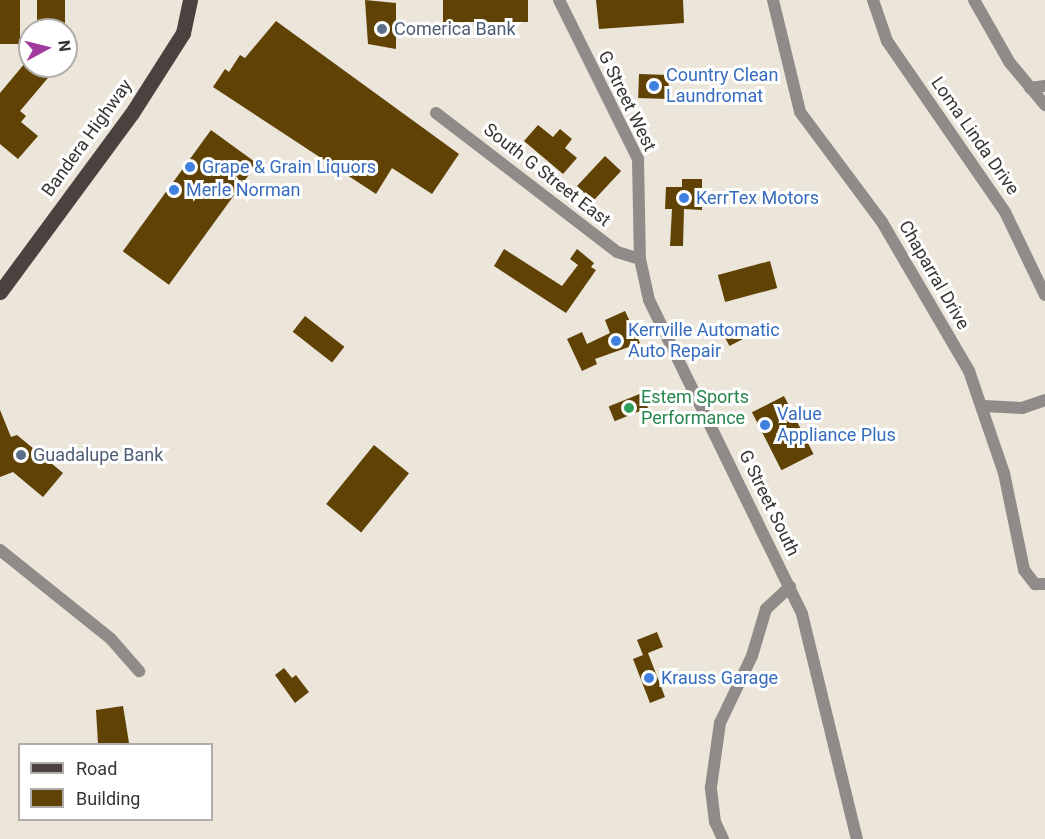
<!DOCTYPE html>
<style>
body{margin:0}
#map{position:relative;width:1045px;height:839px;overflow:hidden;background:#ece5da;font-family:Roboto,sans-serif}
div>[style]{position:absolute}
.building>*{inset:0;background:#5f4204;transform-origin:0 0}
.minor>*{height:12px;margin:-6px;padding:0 6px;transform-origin:6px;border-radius:6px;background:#908b88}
.primary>*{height:15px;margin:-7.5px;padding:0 7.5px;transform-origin:7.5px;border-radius:7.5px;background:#4a423e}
.dots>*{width:16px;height:16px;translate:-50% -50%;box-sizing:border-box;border:3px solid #fff;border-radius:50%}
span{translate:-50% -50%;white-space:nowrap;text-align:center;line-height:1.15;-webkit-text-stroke:6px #fff;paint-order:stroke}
.service-label{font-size:18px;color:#4e5e75}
.left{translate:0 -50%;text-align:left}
.shop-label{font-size:18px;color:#366cbe}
.street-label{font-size:18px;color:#383531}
.leisure-label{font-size:18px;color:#27864d}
.legend{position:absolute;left:18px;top:743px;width:195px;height:78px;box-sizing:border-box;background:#fff;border:2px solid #afaead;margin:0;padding:8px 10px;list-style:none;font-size:18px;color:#383531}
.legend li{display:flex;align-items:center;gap:12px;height:30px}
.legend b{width:30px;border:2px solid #afaead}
.north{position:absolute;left:18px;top:18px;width:60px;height:60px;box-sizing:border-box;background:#fff;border:2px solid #afaead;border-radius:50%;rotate:83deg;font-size:16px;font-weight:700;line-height:24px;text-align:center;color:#383531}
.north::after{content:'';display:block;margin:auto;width:21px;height:27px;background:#a03a9f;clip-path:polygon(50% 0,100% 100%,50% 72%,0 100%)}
</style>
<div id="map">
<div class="building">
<div style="left:0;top:0;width:20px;height:44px"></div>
<div style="left:37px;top:0;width:28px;height:30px"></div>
<div style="clip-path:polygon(365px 0,396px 3px,396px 49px,368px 44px)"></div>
<div style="left:443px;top:0;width:85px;height:22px"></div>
<div style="clip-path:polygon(596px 0,683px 0,684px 23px,599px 29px)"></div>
<div style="clip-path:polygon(276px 21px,459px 154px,432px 194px,392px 168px,376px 194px,213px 87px,225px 69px,229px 72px,240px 55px,245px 58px)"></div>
<div style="clip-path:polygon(30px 57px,30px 66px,58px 66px,20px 111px,26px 116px,21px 122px,38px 136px,18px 159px,0 144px,0 93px)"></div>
<div style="left:639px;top:74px;width:30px;height:24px;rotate:2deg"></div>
<div style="clip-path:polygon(538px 125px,553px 137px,560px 129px,572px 139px,565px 148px,577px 158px,563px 174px,524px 141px)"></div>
<div style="left:211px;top:130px;width:57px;height:150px;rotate:36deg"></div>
<div style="left:605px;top:156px;width:22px;height:41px;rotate:43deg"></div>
<div style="clip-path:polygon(682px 179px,702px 179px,702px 210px,684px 209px,683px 246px,670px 246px,672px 209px,665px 209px,666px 187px,682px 187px)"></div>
<div style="clip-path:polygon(504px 249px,562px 286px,578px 265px,570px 259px,577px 249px,594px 263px,591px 267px,596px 270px,566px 313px,494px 266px)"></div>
<div style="left:770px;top:261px;width:28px;height:54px;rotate:75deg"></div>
<div style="clip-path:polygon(625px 311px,640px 343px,595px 359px,597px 364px,582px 371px,567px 339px,582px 332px,587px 344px,610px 333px,605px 320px)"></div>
<div style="left:305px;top:316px;width:50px;height:20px;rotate:38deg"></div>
<div style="left:741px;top:323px;width:15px;height:21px;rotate:62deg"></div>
<div style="left:642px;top:393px;width:16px;height:36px;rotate:68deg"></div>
<div style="left:784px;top:396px;width:65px;height:36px;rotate:63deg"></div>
<div style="clip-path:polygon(0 410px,11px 437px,17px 435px,63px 473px,43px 497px,13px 472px,0 477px)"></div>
<div style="left:374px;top:445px;width:45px;height:76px;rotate:39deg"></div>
<div style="clip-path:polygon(657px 632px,663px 647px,648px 653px,665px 697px,650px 703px,633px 659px,643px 655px,637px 640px)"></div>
<div style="clip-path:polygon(284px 668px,292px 678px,296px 675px,309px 692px,295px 703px,275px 675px)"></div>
<div style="clip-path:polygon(123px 706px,129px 743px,98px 744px,96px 710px)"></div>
</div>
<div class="minor">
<div style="left:559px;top:0;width:178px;rotate:63.6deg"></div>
<div style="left:638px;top:159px;width:100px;rotate:88.9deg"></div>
<div style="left:640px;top:259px;width:42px;rotate:77.6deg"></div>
<div style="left:649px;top:300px;width:349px;rotate:64deg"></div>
<div style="left:802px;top:614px;width:232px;rotate:76.3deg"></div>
<div style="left:773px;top:0;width:115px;rotate:76.4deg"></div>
<div style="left:800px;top:112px;width:137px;rotate:53.3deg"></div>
<div style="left:882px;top:222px;width:173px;rotate:59.7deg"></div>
<div style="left:969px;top:371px;width:108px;rotate:71.1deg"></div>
<div style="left:1004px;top:473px;width:99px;rotate:78.3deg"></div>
<div style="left:1024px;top:570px;width:18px;rotate:52deg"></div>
<div style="left:1035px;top:584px;width:10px"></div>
<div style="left:873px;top:0;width:43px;rotate:71.1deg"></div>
<div style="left:887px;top:41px;width:208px;rotate:55.4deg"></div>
<div style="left:1005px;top:212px;width:92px;rotate:64.3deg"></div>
<div style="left:974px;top:0;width:73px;rotate:60.3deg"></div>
<div style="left:1010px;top:63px;width:55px;rotate:50.2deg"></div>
<div style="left:1030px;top:88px;width:15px;rotate:-8deg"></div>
<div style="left:436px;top:113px;width:228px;rotate:37.5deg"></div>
<div style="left:617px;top:252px;width:24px;rotate:17deg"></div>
<div style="left:984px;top:406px;width:38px;rotate:3deg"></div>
<div style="left:1022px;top:408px;width:24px;rotate:-19deg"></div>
<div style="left:0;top:550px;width:142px;rotate:38.7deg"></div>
<div style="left:111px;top:639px;width:43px;rotate:48.8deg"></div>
<div style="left:723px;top:839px;width:19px;rotate:-115deg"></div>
<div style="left:715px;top:822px;width:35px;rotate:-97deg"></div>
<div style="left:711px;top:787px;width:65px;rotate:-82deg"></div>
<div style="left:720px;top:723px;width:74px;rotate:-64.5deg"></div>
<div style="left:752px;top:656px;width:49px;rotate:-73.4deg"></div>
<div style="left:766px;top:609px;width:33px;rotate:-43deg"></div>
</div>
<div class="primary">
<div style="left:0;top:292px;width:222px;rotate:-53.6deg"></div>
<div style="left:132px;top:113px;width:95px;rotate:-57.5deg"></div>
<div style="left:183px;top:33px;width:34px;rotate:-78deg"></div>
</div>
<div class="dots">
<div style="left:382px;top:29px;background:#5c6f8a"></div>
<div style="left:654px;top:86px;background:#3f7fe0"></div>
<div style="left:190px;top:167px;background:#3f7fe0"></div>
<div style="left:174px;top:190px;background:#3f7fe0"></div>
<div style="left:684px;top:198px;background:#3f7fe0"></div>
<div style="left:616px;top:341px;background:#3f7fe0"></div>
<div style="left:629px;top:408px;background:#2e9e5b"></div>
<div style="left:765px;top:425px;background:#3f7fe0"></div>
<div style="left:21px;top:455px;background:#5c6f8a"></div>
<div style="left:649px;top:678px;background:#3f7fe0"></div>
</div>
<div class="service-label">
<span class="left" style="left:394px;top:29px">Comerica Bank</span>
<span class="left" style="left:33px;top:455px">Guadalupe Bank</span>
</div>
<div class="shop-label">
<span class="left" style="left:666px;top:86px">Country Clean<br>Laundromat</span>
<span class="left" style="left:202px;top:167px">Grape &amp; Grain Liquors</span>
<span class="left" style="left:186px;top:190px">Merle Norman</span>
<span class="left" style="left:696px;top:198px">KerrTex Motors</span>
<span class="left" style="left:628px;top:341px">Kerrville Automatic<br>Auto Repair</span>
<span class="left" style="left:777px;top:425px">Value<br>Appliance Plus</span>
<span class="left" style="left:661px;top:678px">Krauss Garage</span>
</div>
<div class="street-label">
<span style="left:627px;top:101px;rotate:64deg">G Street West</span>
<span style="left:975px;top:136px;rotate:55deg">Loma Linda Drive</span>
<span style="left:87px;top:138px;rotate:-54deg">Bandera Highway</span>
<span style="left:547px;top:175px;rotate:38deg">South G Street East</span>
<span style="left:934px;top:275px;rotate:60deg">Chaparral Drive</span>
<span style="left:769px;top:503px;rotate:64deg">G Street South</span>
</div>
<div class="leisure-label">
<span class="left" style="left:641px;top:408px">Estem Sports<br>Performance</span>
</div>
<ul class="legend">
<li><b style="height:8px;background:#4a423e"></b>Road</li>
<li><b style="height:16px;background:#5f4204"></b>Building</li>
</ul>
<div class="north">N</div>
</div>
